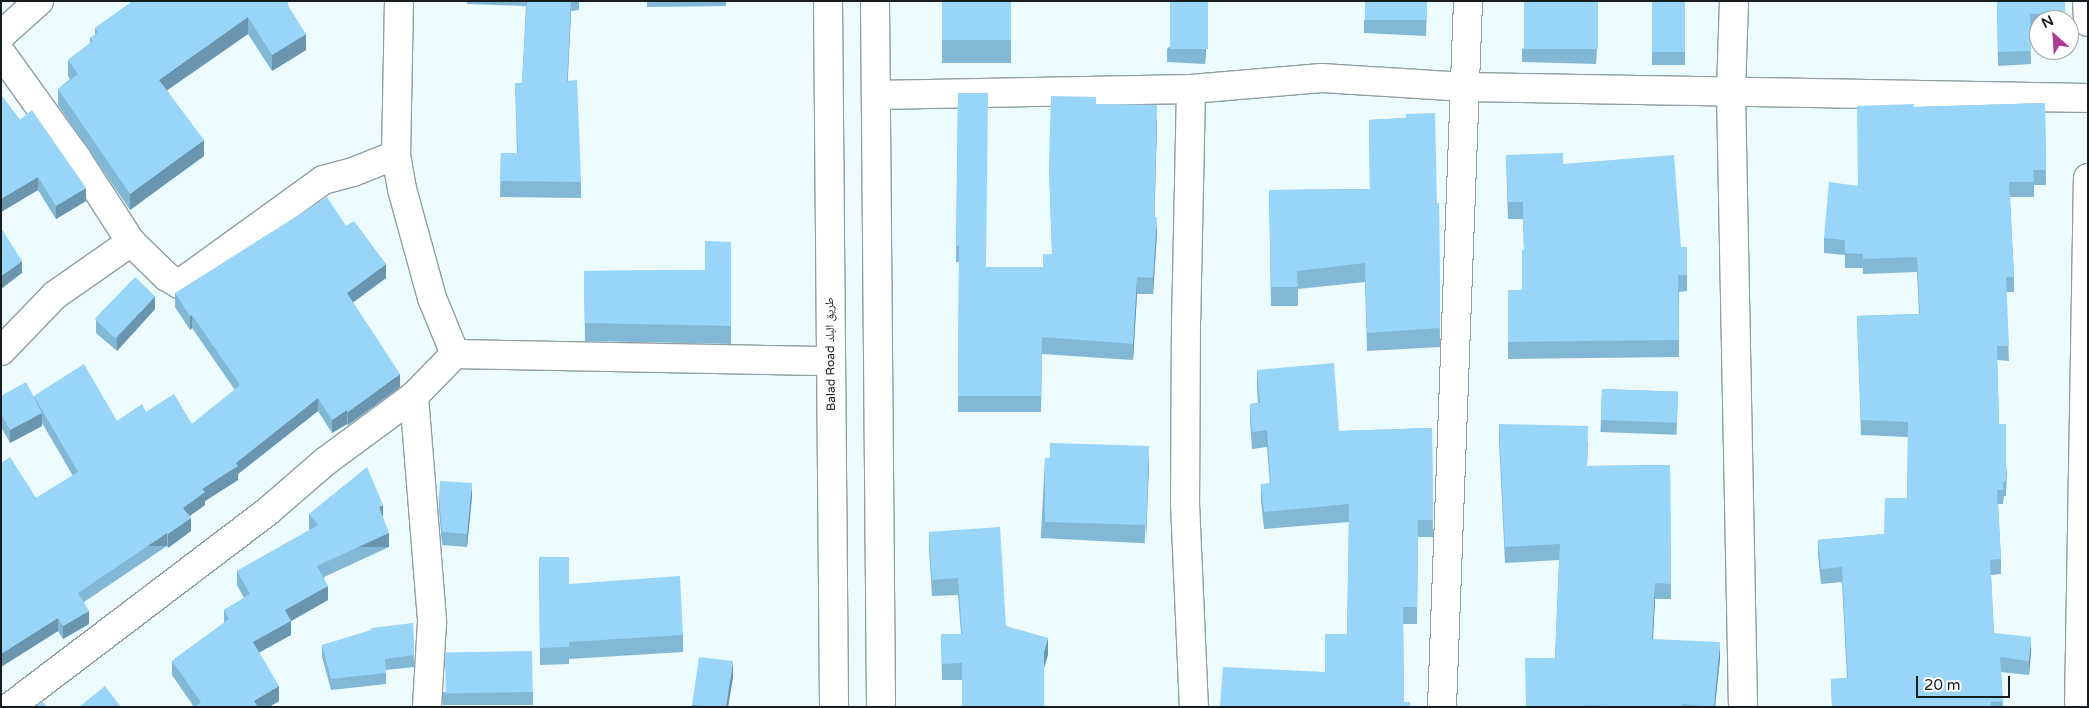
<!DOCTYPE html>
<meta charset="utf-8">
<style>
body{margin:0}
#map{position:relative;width:2089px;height:708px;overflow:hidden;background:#ebfbfe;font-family:"Varela Round","Noto Naskh Arabic",sans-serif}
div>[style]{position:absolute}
.roads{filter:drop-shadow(1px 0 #919fa2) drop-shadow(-1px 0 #919fa2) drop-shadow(0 1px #919fa2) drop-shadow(0 -1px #919fa2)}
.minor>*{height:28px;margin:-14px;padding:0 14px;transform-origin:14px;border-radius:14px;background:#fff}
.highway>*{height:28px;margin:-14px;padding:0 14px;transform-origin:14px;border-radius:14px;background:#fff}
.wall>*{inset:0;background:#83b7d6;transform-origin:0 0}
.shaded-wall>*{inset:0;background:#6a95ae;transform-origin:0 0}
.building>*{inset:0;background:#98d5f9;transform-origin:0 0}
span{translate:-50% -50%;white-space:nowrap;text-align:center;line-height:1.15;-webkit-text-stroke:5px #fff;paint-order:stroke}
.street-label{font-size:12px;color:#171d1e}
.frame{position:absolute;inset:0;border:2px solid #171d1e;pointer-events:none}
.north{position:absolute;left:2029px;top:10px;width:50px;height:50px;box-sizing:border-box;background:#fff;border:1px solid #a2a5a5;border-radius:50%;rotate:334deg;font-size:14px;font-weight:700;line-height:20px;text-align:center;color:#171d1e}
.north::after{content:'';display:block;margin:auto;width:18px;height:22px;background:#ac3b97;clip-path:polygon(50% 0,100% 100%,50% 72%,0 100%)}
.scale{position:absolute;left:1916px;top:676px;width:94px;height:22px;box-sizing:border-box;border:2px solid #171d1e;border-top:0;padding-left:6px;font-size:15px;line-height:18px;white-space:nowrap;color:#171d1e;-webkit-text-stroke:4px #fff;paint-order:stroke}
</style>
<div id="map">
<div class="roads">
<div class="minor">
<div style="left:399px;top:1px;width:154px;rotate:91.1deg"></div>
<div style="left:396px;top:155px;width:35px;rotate:80deg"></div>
<div style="left:402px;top:189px;width:113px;rotate:74.6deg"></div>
<div style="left:432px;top:298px;width:61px;rotate:67.7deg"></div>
<div style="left:455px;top:354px;width:376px;rotate:1.1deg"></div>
<div style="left:1734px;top:1px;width:91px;rotate:91.9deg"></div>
<div style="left:1731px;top:92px;width:615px;rotate:88.88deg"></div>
<div style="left:2087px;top:1px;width:21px;rotate:87deg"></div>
<div style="left:1px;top:35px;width:51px;rotate:-41.8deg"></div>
<div style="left:1px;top:53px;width:128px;rotate:54.2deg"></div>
<div style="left:76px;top:157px;width:101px;rotate:57.1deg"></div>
<div style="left:1191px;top:89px;width:231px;rotate:91.2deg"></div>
<div style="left:1186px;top:320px;width:183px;rotate:90.3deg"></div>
<div style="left:1185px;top:503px;width:204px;rotate:87.5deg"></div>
<div style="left:876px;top:95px;width:315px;rotate:-1.1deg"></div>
<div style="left:1191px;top:89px;width:131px;rotate:-4.8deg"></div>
<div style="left:1322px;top:78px;width:143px;rotate:3.6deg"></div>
<div style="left:1465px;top:87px;width:623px;rotate:1.01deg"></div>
<div style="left:1px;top:351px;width:78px;rotate:-46deg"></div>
<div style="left:55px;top:295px;width:93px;rotate:-34.9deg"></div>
<div style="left:131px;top:242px;width:50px;rotate:44.2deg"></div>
<div style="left:167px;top:277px;width:14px;rotate:30deg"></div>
<div style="left:179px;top:284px;width:178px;rotate:-35.8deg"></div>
<div style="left:323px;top:180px;width:31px;rotate:-15deg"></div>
<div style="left:353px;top:172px;width:46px;rotate:-21.6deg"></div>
<div style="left:414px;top:396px;width:227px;rotate:85.4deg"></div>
<div style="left:432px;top:622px;width:85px;rotate:93.4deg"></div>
<div style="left:10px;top:707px;width:324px;rotate:-37.2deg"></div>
<div style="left:268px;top:511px;width:77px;rotate:-40.8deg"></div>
<div style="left:326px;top:461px;width:109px;rotate:-36.5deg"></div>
<div style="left:414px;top:396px;width:59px;rotate:-45.7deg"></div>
<div style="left:1442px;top:707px;width:706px;rotate:-87.89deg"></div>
<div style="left:2079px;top:707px;width:529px;rotate:-89.03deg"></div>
</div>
<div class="highway">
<div style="left:828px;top:1px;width:706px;rotate:89.51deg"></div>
<div style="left:875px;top:1px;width:706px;rotate:89.51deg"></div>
</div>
</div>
<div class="wall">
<div style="clip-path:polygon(133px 1px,289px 1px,287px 3px,306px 50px,272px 71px,248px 34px,167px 90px,204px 156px,130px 210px,58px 105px,58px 89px,70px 79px,68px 76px,68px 60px,90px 43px,90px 38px,95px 35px,95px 28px)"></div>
<div style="clip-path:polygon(467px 1px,579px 1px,579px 10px,571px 11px,567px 81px,581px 182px,581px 198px,500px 197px,501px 153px,517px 153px,515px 83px,522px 83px,526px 6px,467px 4px)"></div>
<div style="clip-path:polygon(647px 1px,726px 1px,726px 6px,647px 7px)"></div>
<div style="left:942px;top:1px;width:69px;height:62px"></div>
<div style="clip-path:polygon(1427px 1px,1426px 36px,1364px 33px,1364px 20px)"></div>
<div style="left:1652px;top:1px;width:33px;height:64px"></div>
<div style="clip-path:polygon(1997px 1px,2065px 1px,2065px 20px,2039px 20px,2039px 27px,2030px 27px,2031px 64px,1998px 66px)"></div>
<div style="clip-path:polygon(1598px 10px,1596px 64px,1522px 62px,1522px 49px)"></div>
<div style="clip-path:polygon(1208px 13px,1205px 64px,1167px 62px,1167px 49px)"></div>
<div style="clip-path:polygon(958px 93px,986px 267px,1043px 267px,1052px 254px,1049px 165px,1096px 104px,1157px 121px,1154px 217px,1157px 233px,1153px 294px,1137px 294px,1133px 360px,1042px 354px,1041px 412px,958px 412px,959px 262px,956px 262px)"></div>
<div style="clip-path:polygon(1px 95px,20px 120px,86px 201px,56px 219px,38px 190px,1px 212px)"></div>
<div style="clip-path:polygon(2045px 103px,2046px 185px,2034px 185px,2034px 197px,2010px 197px,2014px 277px,2014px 292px,2006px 292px,2009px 361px,1997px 360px,1999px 424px,2007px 472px,2006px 496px,2004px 496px,2003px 504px,1998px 504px,2001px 559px,2001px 574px,1991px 575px,1994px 633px,2031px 652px,2029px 675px,2001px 672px,2003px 707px,1832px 707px,1831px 679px,1847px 678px,1842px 582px,1821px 584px,1818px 555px,1818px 540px,1884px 534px,1907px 498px,1908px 437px,1861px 435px,1857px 316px,1919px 314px,1917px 272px,1863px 274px,1863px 268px,1845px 268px,1845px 255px,1824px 253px,1824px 238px,1858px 186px,1914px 107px)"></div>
<div style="clip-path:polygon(1406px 114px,1437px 204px,1439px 203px,1440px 347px,1367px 351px,1365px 282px,1298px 289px,1298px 306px,1271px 306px,1269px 190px,1370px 189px,1369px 120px,1406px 118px)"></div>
<div style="clip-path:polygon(1506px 155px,1563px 164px,1681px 247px,1687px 247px,1687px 291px,1679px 292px,1679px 357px,1508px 359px,1508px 290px,1522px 290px,1524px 250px,1523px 219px,1508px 219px)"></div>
<div style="clip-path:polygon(346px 226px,386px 278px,352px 302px,400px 387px,348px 425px,347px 424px,332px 433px,318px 411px,238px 474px,238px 480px,205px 501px,205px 505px,189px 516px,191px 531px,168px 548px,167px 546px,84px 602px,89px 624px,63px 639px,58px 631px,1px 667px,1px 463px,36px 498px,73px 476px,42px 423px,42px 426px,10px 443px,1px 427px,1px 396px,34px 397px,34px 396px,117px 421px,146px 412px,192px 424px,235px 390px,192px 328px,190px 330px,175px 307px,175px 293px)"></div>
<div style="clip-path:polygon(731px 242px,731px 344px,585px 341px,584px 271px,705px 270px)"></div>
<div style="clip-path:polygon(155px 309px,117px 351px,96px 333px,96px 320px)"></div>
<div style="clip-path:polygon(1257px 370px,1339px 431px,1432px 428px,1433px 537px,1418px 537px,1417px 624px,1403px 624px,1404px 702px,1410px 707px,1325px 672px,1347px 634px,1349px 522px,1264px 529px,1261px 501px,1261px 484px,1270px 484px,1267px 447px,1252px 449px,1250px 421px,1250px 404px,1258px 403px,1257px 387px)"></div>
<div style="left:1602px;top:389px;width:76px;height:43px;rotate:2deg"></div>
<div style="clip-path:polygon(1499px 424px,1588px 442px,1587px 466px,1670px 465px,1671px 599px,1655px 599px,1653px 639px,1720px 658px,1715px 707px,1526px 707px,1555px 658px,1559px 560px,1505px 563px,1499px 440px)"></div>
<div style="left:1045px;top:458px;width:104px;height:80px;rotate:3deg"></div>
<div style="clip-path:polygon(439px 495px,472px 496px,467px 547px,442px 545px,439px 509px)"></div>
<div style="clip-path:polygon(309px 514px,383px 518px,389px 547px,324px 577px,328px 600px,291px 621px,291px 635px,259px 652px,279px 701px,269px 707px,194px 707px,172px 675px,172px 661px,224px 623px,224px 610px,244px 598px,237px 585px,237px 571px,310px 530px,309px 529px)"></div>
<div style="clip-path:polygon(929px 532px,1006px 626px,1048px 655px,962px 680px,942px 680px,941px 634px,961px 634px,958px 595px,932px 596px,929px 548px)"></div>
<div style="clip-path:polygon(539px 557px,569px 584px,683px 635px,683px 652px,569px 659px,569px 664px,540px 665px)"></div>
<div style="clip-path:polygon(413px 623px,414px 667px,386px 670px,386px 684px,331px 690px,322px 657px,322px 645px)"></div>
<div style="clip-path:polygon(733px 677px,728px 707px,692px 707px,692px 705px)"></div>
<div style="left:533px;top:692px;width:13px;height:90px;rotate:90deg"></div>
</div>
<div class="shaded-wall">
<div style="clip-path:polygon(571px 1px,571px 11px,567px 97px,567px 81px)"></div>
<div style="clip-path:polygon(1208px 1px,1208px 13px,1205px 64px,1205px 51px)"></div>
<div style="clip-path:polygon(1598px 1px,1598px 10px,1596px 64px,1596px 51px)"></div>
<div style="clip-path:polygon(248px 17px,248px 34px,159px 96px,159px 80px)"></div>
<div style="clip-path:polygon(306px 34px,306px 50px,272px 71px,272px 55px)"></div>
<div style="clip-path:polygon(1157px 105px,1157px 121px,1154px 233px,1154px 217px)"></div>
<div style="clip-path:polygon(204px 140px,204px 156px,130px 210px,130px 194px)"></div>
<div style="clip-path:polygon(38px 177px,38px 190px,1px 212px,1px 199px)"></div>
<div style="clip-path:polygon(86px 188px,86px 201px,56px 219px,56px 206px)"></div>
<div style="clip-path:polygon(1157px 217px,1157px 233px,1153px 294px,1153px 278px)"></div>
<div style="clip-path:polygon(22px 261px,22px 273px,1px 289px,1px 276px)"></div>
<div style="clip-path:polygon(386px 264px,386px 278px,347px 307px,347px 293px)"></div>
<div style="clip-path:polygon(1137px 277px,1137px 294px,1133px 360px,1133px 344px)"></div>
<div style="clip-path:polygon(155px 296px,155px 309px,117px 351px,117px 338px)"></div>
<div style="clip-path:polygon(192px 315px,192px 328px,190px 330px,190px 316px)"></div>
<div style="clip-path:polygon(400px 374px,400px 387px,348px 425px,348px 412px)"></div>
<div style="clip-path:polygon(318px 398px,318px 411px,238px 474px,238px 480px,205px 501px,205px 505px,183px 521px,183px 508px,202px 489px)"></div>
<div style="clip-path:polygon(347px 410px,347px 424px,332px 433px,332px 420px)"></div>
<div style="clip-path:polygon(42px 413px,42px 426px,10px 443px,10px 430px)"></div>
<div style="clip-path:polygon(1149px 446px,1149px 463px,1146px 541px,1146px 525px)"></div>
<div style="clip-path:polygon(472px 483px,472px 496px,467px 547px,467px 534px)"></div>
<div style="clip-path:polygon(383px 505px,383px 519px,379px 507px)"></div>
<div style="clip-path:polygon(191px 518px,191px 531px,168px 548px,168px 534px)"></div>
<div style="left:167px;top:533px;width:13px;height:107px;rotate:90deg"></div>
<div style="left:389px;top:533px;width:14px;height:79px;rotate:90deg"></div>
<div style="clip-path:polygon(1655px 583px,1655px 599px,1652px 655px,1652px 639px)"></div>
<div style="clip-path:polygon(328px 586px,328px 600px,291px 621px,291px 635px,253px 656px,253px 642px,285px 610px)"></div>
<div style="clip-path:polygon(89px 611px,89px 624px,63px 639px,63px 626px)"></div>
<div style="clip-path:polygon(58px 618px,58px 631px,1px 667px,1px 654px)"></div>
<div style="clip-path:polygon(2031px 637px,2031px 652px,2029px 675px,2029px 661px)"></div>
<div style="clip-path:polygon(1048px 638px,1048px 655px,1044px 668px,1044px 651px)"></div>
<div style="clip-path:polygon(1720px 642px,1720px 658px,1715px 707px,1714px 707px)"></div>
<div style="clip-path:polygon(733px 661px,733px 677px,728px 707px,726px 707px)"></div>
<div style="clip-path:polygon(279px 686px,279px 701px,269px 707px,254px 707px,254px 701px)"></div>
</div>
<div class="building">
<div style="clip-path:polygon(133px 1px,285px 1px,306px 34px,272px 55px,248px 17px,159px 80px,204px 140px,130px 194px,58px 89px,78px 74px,68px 60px,93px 41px,90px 38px,98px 32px,95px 28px)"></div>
<div style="clip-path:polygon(527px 1px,571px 1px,567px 81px,577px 80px,581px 182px,500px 181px,501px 153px,518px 153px,515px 83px,522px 83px)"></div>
<div style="left:942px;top:1px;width:69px;height:39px"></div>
<div style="left:1170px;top:1px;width:38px;height:48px"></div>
<div style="left:1365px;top:1px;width:62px;height:19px"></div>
<div style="left:1524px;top:1px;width:74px;height:48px"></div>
<div style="left:1652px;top:1px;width:33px;height:51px"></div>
<div style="clip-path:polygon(1997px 1px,2065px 1px,2065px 13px,2030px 14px,2031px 51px,1998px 52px)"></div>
<div style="clip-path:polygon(958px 93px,988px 93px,986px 267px,1043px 267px,1043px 254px,1052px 254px,1049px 165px,1051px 96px,1096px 97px,1096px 104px,1157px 105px,1154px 217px,1157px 217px,1153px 278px,1137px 277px,1133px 344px,1042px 337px,1041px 396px,958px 396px,959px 246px,956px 246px)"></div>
<div style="clip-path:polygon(1px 95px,20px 120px,32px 110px,86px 188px,56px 206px,38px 177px,1px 199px)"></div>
<div style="clip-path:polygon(2045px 103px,2046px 170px,2033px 170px,2034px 182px,2009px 182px,2014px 277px,2006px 277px,2009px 346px,1997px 346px,1999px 424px,2006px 424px,2006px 481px,2004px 481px,2003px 490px,1997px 490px,2001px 559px,1990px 560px,1994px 633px,2031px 637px,2029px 661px,2000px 657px,2003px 701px,1991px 702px,1991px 707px,1832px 707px,1831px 679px,1848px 678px,1842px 567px,1821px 569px,1818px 540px,1884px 534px,1885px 498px,1907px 498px,1908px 422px,1861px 420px,1857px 316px,1920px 314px,1917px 257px,1863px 259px,1863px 254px,1845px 253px,1845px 240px,1824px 238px,1829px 182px,1858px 186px,1857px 106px,1914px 104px,1914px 107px)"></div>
<div style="clip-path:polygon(1435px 113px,1437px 204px,1439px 203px,1440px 328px,1367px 333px,1365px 263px,1297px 271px,1298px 287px,1271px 287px,1269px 190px,1370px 189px,1369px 120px,1406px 118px,1406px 114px)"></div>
<div style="clip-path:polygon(1563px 153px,1563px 164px,1674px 155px,1681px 247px,1687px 247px,1687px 275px,1678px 275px,1679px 340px,1508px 342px,1508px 290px,1522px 290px,1522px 250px,1524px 250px,1523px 202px,1508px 202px,1506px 155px)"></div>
<div style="clip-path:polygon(327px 197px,346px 226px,354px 221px,386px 264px,347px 293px,400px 374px,348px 412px,347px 410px,332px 420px,318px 398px,236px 463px,238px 466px,202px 489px,205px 492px,183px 508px,191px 518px,168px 534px,167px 533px,78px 593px,89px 611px,63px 626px,58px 618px,1px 654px,1px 463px,10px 457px,36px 498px,78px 472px,34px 396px,84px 364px,117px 421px,142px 404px,146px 412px,174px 394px,192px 424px,240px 385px,192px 315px,190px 316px,175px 293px)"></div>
<div style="clip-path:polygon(1px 228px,22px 261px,1px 276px)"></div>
<div style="clip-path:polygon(705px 241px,731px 242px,731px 326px,585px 323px,584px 271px,705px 270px)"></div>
<div style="left:135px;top:277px;width:28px;height:58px;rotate:44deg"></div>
<div style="clip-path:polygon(1334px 363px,1339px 431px,1432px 428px,1433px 520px,1418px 520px,1417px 607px,1403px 607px,1404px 702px,1410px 702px,1410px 707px,1220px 707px,1223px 667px,1325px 672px,1325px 634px,1347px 634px,1349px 504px,1264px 512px,1261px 484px,1271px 483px,1267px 430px,1252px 432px,1250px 404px,1260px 403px,1257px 370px)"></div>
<div style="clip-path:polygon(26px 382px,42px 413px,10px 430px,1px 414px,1px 396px)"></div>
<div style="left:1602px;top:389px;width:76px;height:31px;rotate:2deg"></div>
<div style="clip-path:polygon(1499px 424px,1588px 426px,1587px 466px,1670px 465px,1671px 584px,1655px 583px,1652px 639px,1720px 642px,1714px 707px,1682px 704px,1682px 707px,1637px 707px,1584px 705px,1584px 707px,1526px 707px,1525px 658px,1555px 658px,1560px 544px,1505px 547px)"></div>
<div style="clip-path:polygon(1050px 443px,1149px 446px,1146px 525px,1045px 522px,1045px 458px,1050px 458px)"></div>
<div style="clip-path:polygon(367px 467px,383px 505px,379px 507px,389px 533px,317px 566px,328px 586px,285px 610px,291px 621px,253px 642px,279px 686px,254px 701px,258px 707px,194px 707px,201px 702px,172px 661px,229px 619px,224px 610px,250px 594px,237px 571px,318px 525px,309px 514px)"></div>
<div style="clip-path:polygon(440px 481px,472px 483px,467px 534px,442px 532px,439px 495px)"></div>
<div style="clip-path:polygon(1000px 527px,1006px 626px,1048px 638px,1044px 651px,1044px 707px,962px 707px,962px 663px,942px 664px,941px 634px,962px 634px,958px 578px,932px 580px,929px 532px)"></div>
<div style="clip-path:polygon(539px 557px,569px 557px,569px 584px,680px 576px,683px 635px,569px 642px,569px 647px,540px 648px)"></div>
<div style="clip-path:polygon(413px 623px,414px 655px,385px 659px,386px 673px,331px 679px,322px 645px,371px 630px,371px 628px)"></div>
<div style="left:532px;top:651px;width:41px;height:87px;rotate:89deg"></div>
<div style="clip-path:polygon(699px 657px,733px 661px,726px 707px,699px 707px,699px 705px,692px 705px)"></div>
<div style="clip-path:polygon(105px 686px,121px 707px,79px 707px)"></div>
<div style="clip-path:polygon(42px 701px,47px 707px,35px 707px)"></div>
</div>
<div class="street-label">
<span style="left:831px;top:354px;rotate:-91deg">Balad Road طريق البلد</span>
</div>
<div class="frame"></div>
<div class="north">N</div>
<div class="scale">20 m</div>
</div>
